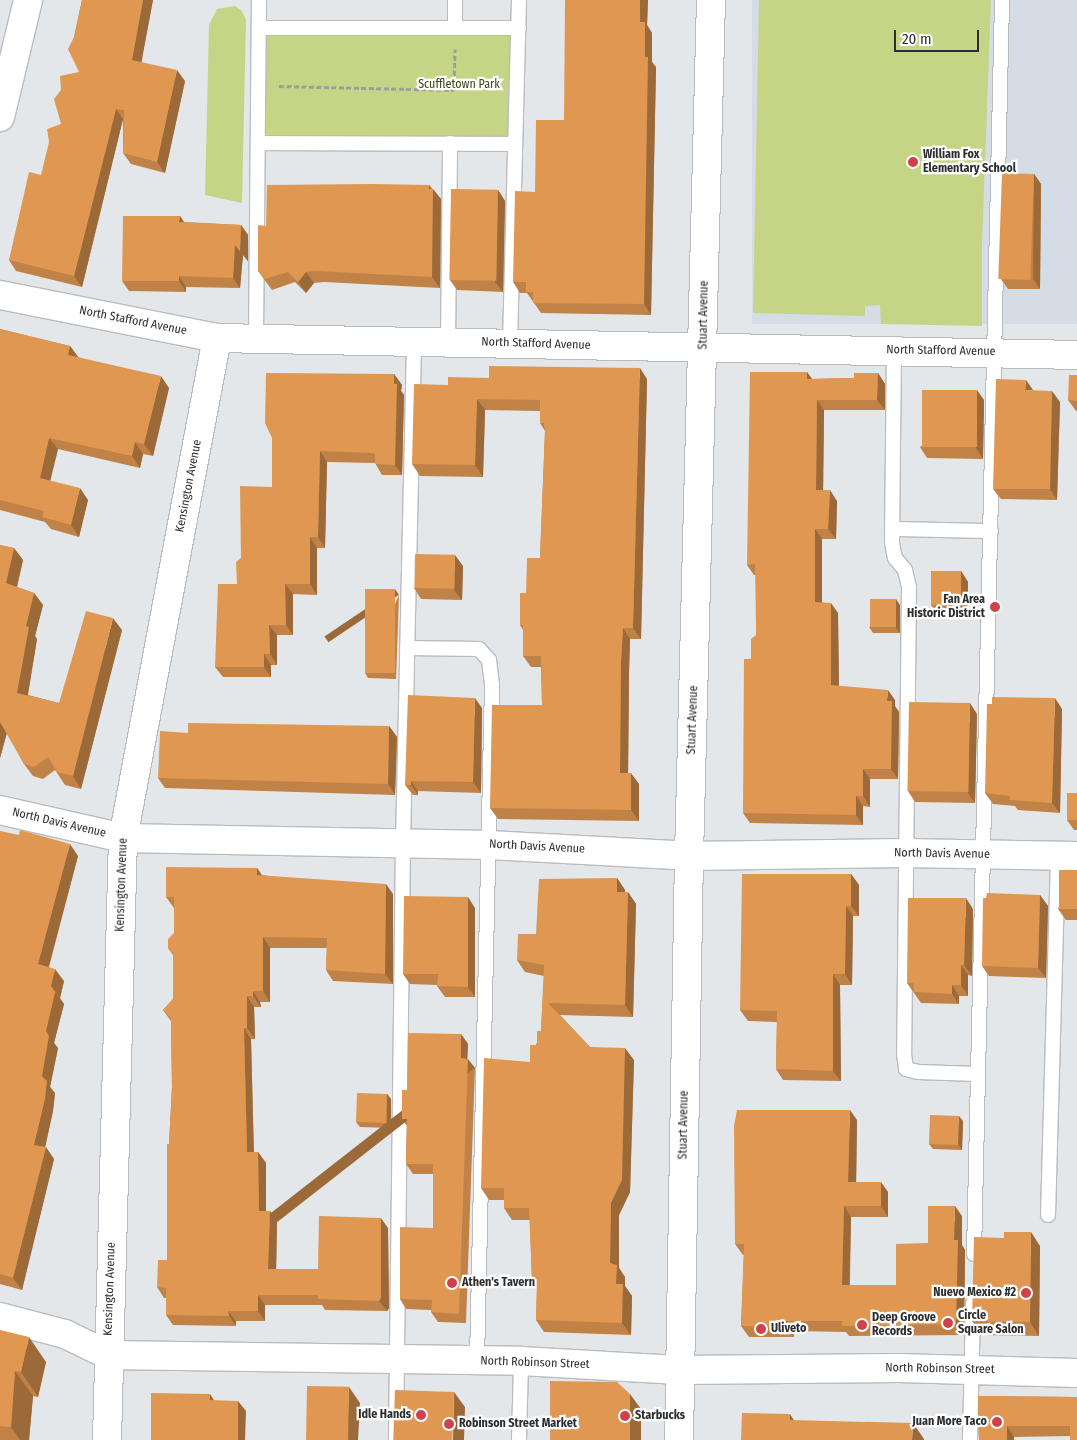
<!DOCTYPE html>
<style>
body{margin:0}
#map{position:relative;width:1077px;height:1440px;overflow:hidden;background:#e4e7ea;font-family:"Fira Sans Condensed",sans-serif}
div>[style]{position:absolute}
.built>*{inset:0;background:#d4dde5;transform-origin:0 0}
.green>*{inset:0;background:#c6d486;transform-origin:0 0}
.path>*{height:3px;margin-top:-1.5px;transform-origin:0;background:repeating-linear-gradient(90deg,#9c9ea0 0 5px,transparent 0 7.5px)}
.roads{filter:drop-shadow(1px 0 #b9bcbf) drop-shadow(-1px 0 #b9bcbf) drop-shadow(0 1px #b9bcbf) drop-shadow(0 -1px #b9bcbf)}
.lane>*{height:14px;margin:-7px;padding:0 7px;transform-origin:7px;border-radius:7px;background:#fff}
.street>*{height:28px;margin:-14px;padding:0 14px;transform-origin:14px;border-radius:14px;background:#fff}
.secondary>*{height:28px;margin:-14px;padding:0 14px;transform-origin:14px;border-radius:14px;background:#fff}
.wall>*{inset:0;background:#c08247}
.shaded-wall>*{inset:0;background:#9c6a39;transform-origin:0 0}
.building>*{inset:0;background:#df9752;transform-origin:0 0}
.dots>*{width:14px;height:14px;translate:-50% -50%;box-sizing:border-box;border:2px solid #fff;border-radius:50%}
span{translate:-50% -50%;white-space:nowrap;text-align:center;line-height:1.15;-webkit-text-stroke:4.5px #fff;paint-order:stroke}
.park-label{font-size:12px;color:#3d431b}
.poi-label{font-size:12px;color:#2c2d2e;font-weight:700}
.left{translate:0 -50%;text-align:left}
.right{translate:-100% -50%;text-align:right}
.street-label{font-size:12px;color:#2c2d2e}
.scale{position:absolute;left:894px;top:30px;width:85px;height:22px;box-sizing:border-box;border:2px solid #2c2d2e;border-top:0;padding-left:6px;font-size:15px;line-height:18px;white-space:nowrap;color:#2c2d2e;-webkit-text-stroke:4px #fff;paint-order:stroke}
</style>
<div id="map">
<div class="built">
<div style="left:752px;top:0;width:325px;height:324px"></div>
</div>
<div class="green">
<div style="clip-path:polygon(759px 0,991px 0,982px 244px,982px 326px,881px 324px,880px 305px,865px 306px,865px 316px,753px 313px)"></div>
<div style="clip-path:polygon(235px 6px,242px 11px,246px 20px,242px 203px,205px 195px,209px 25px,217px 9px)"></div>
<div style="left:259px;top:28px;width:260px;height:115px"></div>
</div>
<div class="path">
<div style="left:279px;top:86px;width:175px;rotate:1.3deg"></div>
<div style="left:454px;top:90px;width:41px;rotate:-88.6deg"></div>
</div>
<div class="roads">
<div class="lane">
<div style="left:259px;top:28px;width:260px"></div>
<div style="left:455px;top:28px;width:28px;rotate:-90deg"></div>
<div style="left:258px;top:143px;width:257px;rotate:0.2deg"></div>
<div style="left:256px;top:338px;width:338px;rotate:-89.5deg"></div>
<div style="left:448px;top:342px;width:199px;rotate:-89.4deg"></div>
<div style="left:510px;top:343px;width:343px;rotate:-88.5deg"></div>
<div style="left:894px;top:350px;width:193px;rotate:90.6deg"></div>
<div style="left:892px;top:543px;width:15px;rotate:79deg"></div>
<div style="left:895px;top:558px;width:16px;rotate:50deg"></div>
<div style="left:905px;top:570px;width:18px;rotate:77deg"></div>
<div style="left:909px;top:588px;width:466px;rotate:90.6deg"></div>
<div style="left:904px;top:1054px;width:15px;rotate:82deg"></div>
<div style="left:906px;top:1069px;width:12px;rotate:14deg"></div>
<div style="left:918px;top:1072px;width:60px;rotate:1.9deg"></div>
<div style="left:892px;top:529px;width:99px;rotate:1.2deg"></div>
<div style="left:407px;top:648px;width:72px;rotate:0.8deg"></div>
<div style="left:479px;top:649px;width:15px;rotate:48deg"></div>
<div style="left:489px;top:660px;width:24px;rotate:83deg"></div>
<div style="left:492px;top:684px;width:676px;rotate:91.27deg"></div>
<div style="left:1048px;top:1215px;width:359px;rotate:-88.4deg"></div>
<div style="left:974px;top:1254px;width:1254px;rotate:-88.72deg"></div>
<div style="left:396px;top:1440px;width:597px;rotate:-89.33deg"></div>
<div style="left:403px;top:843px;width:502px;rotate:-88.74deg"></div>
<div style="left:519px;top:1440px;width:79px;rotate:-88.5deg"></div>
<div style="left:970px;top:1440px;width:137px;rotate:-88.7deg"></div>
</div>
<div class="street">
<div style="left:0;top:117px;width:120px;rotate:-76.5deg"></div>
<div style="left:0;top:295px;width:221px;rotate:11.2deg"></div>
<div style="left:217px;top:338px;width:860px;rotate:1.13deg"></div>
<div style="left:0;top:810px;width:126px;rotate:12.8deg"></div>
<div style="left:123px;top:838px;width:366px;rotate:1.1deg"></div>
<div style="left:489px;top:845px;width:200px;rotate:3.1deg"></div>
<div style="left:689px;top:856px;width:215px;rotate:-0.8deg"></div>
<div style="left:904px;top:853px;width:173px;rotate:1deg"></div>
<div style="left:107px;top:1440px;width:602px;rotate:-88.48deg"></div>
<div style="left:123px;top:838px;width:509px;rotate:-79.35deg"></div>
<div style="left:679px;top:1440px;width:584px;rotate:-89.02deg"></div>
<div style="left:689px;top:856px;width:856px;rotate:-88.53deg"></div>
</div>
<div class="secondary">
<div style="left:0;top:1317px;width:67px;rotate:14.7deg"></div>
<div style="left:65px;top:1334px;width:48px;rotate:26deg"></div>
<div style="left:108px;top:1355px;width:413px;rotate:0.8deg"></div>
<div style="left:521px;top:1361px;width:158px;rotate:3.3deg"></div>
<div style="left:679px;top:1370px;width:219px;rotate:-0.5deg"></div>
<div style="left:898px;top:1368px;width:179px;rotate:1.6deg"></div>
</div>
</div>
<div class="wall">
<div style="clip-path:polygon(82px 0,153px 0,141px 62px,185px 81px,165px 173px,131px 164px,123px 153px,123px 119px,82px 287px,16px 271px,9px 260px,61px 124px,79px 72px,74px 37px)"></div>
<div style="clip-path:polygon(648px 0,647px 25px,652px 33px,652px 62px,656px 67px,651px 315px,541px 313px,527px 293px,520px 293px,513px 282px,535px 192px,564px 120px)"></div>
<div style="clip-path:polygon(1034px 174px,1041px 184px,1040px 289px,1008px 289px,1001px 279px)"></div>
<div style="clip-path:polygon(429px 185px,441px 199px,440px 288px,324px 282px,314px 283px,306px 293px,295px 282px,272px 290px,258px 271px,266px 226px)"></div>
<div style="clip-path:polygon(498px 190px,505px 201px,503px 292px,457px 290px,450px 280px)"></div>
<div style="clip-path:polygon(180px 216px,184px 222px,241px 225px,248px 235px,248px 261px,243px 255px,240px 288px,186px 287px,186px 292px,129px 291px,122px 281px)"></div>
<div style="clip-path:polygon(0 329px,70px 346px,78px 357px,169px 388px,153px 456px,143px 454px,140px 468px,58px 449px,50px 481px,88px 500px,79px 537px,51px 529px,45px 522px,0 510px)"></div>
<div style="clip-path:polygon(807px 372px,812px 379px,854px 378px,878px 373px,885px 384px,885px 410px,824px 410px,823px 490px,837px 501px,836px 539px,822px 539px,822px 602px,838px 613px,839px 686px,895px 700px,895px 706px,899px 712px,898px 779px,870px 779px,870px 807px,863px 806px,863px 825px,750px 823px,743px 813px,751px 659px,756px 635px,756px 575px,754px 575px,747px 565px)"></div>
<div style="clip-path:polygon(394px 374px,402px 385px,401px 391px,404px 395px,402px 475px,382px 475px,375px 463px,327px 462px,325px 548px,317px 548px,317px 595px,293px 594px,293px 635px,277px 635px,277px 665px,271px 665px,271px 677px,223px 677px,215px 667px,237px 584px,241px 558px,272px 487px)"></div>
<div style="clip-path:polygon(1077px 375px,1077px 411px,1076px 411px,1068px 400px)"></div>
<div style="clip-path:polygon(489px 378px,647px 379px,641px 639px,630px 639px,629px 673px,628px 773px,639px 784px,639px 821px,498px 819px,490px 808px,542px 705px,541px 667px,531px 667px,523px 656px,523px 630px,520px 625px,526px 593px,540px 558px,545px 431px,540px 423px,540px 411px,485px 410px,483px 477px,420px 476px,412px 464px,448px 385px)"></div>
<div style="clip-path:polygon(1033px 390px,1060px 402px,1057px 500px,1001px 499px,993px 489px)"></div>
<div style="clip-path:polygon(984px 400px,983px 459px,927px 458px,920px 447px)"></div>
<div style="clip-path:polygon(0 545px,14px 548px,23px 560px,17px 587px,34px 593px,43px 605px,35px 636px,37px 639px,28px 695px,59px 703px,122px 630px,81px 789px,65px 785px,55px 770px,43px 779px,33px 776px,24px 764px,7px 733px,0 758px)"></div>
<div style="clip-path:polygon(463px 566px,462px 600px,421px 599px,414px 588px)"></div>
<div style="clip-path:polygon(961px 571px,968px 582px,968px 616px,938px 615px,931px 605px)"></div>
<div style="clip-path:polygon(399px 595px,396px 679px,368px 678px,365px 673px)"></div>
<div style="clip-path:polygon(900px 605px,900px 633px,873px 633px,869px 627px)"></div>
<div style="clip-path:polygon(482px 708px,481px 793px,418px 791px,418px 795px,413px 795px,405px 785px)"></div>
<div style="clip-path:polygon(1062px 709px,1060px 813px,1018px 810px,1015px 806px,993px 804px,985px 793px)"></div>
<div style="clip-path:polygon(977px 714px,975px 803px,915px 802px,908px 791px)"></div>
<div style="clip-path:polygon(389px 726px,397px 737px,395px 795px,165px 788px,158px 778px,188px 733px)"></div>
<div style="clip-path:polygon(1077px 793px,1077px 830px,1074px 830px,1067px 820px)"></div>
<div style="clip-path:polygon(0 831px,78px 856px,49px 967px,64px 981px,60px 998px,64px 1004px,54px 1043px,58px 1048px,50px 1087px,55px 1093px,53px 1111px,45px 1147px,54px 1159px,22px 1290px,0 1284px)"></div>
<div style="clip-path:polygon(257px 868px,262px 875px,393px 894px,393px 984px,333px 981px,326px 970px,327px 948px,270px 948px,270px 1002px,260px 1002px,261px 1007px,254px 1007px,255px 1039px,251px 1039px,254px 1152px,258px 1152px,266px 1163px,266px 1211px,270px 1211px,277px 1222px,276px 1269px,318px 1269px,388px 1228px,389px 1308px,387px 1311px,325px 1310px,322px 1305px,265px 1305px,265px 1321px,236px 1321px,236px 1326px,173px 1325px,166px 1315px,166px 1298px,164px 1298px,157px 1287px,167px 1260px,169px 1144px,172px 1087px,171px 1021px,163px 1010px,173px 999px,173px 955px,168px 948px,174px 933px,174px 908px,166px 897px)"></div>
<div style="clip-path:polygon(1077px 870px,1077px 920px,1066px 920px,1058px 909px)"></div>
<div style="clip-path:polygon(851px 874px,859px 885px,859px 916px,853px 916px,852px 985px,840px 985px,841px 1081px,783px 1080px,776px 1069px,777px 1022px,748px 1021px,740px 1010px)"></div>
<div style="clip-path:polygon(617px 878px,625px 890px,625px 892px,628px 892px,636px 904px,633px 1017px,560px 1015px,590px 1047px,634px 1060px,630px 1192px,619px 1215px,619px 1268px,625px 1277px,625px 1286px,632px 1296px,631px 1335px,544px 1332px,536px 1320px,537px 1289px,532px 1282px,530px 1220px,512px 1220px,504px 1208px,504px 1200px,489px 1200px,481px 1188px,530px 1062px,541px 1031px,544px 976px,525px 972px,517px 960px,536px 934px)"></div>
<div style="clip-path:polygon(1040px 895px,1048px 906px,1046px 978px,989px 976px,982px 966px)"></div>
<div style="clip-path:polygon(475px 908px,475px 997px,445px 997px,437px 986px,437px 985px,410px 984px,403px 974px)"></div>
<div style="clip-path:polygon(973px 909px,972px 976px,968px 975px,968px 996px,959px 996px,959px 1004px,921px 1003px,907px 983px)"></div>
<div style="clip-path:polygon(461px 1034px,468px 1044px,467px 1059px,475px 1068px,466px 1323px,438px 1322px,431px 1312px,431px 1310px,406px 1309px,400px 1299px,433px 1228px,433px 1174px,413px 1174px,406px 1164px,407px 1126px,402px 1119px,407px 1090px)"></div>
<div style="clip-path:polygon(387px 1094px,391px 1099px,391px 1128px,360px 1127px,356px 1122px)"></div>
<div style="clip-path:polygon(857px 1120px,856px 1182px,888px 1192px,888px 1217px,851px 1217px,850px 1285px,896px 1285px,928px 1243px,962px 1216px,962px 1245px,965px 1250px,964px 1335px,849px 1336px,846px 1332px,793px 1331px,794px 1337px,749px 1337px,741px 1326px,744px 1255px,743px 1255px,735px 1244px)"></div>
<div style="clip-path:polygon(963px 1121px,962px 1150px,933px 1149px,929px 1144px)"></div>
<div style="clip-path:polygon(1040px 1246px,1039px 1336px,981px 1335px,972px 1321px)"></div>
<div style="clip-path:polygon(0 1330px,46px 1362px,38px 1397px,33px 1396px,29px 1440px,0 1440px)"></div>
<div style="clip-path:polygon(978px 1396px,1077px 1397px,1070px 1436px,1014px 1437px,1014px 1440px,979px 1440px)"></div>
</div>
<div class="shaded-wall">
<div style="clip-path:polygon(143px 0,153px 0,140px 70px,132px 60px)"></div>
<div style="clip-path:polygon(640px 0,648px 0,647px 25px,652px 33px,652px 62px,656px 67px,651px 315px,644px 304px,645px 57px,640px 22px)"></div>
<div style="clip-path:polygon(177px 70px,185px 81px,165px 173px,157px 162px)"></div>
<div style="clip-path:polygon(116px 109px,123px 119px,82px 287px,74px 276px)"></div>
<div style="clip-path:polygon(1034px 174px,1041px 184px,1040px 289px,1033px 279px)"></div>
<div style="clip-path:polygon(429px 185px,433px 191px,433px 189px,441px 199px,440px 288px,432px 277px)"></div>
<div style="clip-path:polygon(498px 190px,505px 201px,503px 292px,495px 282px)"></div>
<div style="clip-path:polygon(180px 216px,187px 227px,179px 222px)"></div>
<div style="clip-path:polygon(241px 225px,248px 235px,248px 261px,240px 251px)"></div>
<div style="clip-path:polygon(235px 245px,243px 255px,240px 288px,233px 278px)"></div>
<div style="clip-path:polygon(306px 272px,314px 283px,306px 293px,298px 282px)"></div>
<div style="clip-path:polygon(179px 276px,186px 287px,186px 292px,179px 281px)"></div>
<div style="clip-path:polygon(70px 346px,79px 358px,68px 355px)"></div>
<div style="clip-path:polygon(640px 368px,647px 379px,641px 639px,633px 628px)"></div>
<div style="clip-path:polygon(807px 372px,814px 382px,807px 379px)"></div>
<div style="clip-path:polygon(878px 373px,885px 384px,885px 410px,877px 400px)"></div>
<div style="clip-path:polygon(394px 374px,402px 385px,401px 391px,404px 395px,402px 475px,395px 465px)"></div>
<div style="clip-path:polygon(161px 376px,169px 388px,153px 456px,144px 444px)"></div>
<div style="clip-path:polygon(1026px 380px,1033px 390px,1025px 390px)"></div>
<div style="clip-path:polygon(977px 390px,984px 400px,983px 459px,976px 448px)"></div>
<div style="clip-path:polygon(1052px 391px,1060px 402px,1057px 500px,1050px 489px)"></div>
<div style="clip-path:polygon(477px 399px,485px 410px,483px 477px,475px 465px)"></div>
<div style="clip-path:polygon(817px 400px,824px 410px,823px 501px,816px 490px)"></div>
<div style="clip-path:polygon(49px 438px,58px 449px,48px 490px,40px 478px)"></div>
<div style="clip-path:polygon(135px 442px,143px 454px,140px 468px,132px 456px)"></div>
<div style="clip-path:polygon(320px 451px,327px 462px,325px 548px,318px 537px)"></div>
<div style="clip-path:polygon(80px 488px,88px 500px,79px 537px,71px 525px)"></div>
<div style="clip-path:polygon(830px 490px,837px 501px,836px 539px,828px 529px)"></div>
<div style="clip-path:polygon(815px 529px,822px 539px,822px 613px,815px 602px)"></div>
<div style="clip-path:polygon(310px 537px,317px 548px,317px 595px,310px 584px)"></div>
<div style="clip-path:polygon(14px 548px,23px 560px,15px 595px,6px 583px)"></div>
<div style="clip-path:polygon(455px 555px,463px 566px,462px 600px,454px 590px)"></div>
<div style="clip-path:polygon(961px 571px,968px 582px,968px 616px,960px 605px)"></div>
<div style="clip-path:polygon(285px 584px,293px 594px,293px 635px,286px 625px)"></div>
<div style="left:395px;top:589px;width:7px;height:85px;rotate:56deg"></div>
<div style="clip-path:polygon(34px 593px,43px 605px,35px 636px,37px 639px,26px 705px,17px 693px,26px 626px)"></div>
<div style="clip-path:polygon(896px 599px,900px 605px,900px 633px,896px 628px)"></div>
<div style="clip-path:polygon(831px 603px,838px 613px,839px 695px,831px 685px)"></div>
<div style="clip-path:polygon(113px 618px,122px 630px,81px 789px,73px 776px)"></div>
<div style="clip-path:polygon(269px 625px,277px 635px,277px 665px,270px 654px)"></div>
<div style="clip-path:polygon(623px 628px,630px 639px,629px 673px,628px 784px,620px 773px,621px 662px)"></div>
<div style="clip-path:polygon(264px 654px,271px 665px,271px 677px,264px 667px)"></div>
<div style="clip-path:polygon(888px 690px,895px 700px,895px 706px,899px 712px,898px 779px,891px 769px,887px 701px)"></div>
<div style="clip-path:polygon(475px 698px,482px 708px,481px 793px,473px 782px)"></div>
<div style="clip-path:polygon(1055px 698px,1062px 709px,1060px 813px,1052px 803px)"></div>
<div style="clip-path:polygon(970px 703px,977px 714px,975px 803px,968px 793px)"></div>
<div style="clip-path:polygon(0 722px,7px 732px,0 758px)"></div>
<div style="clip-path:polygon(389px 726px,397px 737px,395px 795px,388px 784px)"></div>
<div style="clip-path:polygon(863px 769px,870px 779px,870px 807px,863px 796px)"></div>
<div style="clip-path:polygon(631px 773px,639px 784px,639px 821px,631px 810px)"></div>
<div style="clip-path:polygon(411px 781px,418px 791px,418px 795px,411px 785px)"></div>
<div style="clip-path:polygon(856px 796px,863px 806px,863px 825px,856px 815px)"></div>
<div style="clip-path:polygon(70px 844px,78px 856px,46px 976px,38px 964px)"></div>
<div style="clip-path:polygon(257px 868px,264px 879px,257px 875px)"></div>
<div style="clip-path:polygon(851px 874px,859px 885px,859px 916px,851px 906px)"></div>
<div style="clip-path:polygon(617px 878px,625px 890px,625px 904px,617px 892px)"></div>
<div style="clip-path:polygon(386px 884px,393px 894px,393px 984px,385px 974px)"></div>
<div style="clip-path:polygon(628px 892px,636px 904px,633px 1017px,625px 1005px)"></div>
<div style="clip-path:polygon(1040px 895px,1048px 906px,1046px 978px,1038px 968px)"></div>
<div style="clip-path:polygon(468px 897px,475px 908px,475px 997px,468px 987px)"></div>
<div style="clip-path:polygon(966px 898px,973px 909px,972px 976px,964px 965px)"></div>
<div style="clip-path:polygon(846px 906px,853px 916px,852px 985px,845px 974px)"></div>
<div style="clip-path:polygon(263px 937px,270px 948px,270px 1002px,263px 991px)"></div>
<div style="clip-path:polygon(961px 965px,968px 975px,968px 996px,961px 985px)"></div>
<div style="clip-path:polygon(55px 969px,64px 981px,60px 998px,51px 986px)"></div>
<div style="clip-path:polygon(833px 974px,840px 985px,841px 1081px,833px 1071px)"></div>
<div style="clip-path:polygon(952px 985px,959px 996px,959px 1004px,952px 994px)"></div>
<div style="clip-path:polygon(253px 991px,260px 1002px,261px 1007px,253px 996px)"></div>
<div style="clip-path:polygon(55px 992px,64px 1004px,54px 1043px,58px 1048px,50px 1087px,55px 1093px,53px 1111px,43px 1157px,34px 1145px,46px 1031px)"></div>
<div style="clip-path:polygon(247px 996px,254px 1007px,255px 1039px,247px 1028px)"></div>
<div style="clip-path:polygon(244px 1028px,251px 1039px,254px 1163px,247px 1152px)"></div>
<div style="clip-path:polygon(461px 1034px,468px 1044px,467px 1068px,461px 1058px)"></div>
<div style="clip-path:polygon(625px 1048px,634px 1060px,630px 1192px,619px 1215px,619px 1268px,625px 1277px,625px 1286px,632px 1296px,631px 1335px,622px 1323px,616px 1284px,610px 1263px,611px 1203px)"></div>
<div style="left:468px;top:1059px;width:11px;height:255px;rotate:52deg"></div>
<div style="clip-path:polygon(387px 1094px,391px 1099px,391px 1128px,387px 1122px)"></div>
<div style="clip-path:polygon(850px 1110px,857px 1120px,856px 1192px,848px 1182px)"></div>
<div style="clip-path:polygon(959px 1116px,963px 1121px,962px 1150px,958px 1144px)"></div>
<div style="clip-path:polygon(46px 1147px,54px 1159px,22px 1290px,13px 1278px)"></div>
<div style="clip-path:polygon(258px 1152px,266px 1163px,266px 1222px,259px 1211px)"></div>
<div style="clip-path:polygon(881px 1182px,888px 1192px,888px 1217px,881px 1206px)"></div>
<div style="clip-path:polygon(844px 1206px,851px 1217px,849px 1295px,842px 1285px)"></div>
<div style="clip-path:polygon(955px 1206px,962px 1216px,962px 1245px,965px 1250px,964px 1335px,956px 1324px,954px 1240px)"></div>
<div style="clip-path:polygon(270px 1211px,277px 1222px,276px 1279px,268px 1269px)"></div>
<div style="clip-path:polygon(381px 1218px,388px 1228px,389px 1308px,387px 1311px,379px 1301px)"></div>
<div style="clip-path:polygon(1031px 1232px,1040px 1246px,1039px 1336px,1030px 1322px)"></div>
<div style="clip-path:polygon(258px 1295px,265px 1305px,265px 1321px,258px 1311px)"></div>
<div style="clip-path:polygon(228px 1311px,236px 1321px,236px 1326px,229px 1316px)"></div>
<div style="clip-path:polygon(786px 1321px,793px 1331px,794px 1337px,786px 1327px)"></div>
<div style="clip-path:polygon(29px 1337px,46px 1362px,38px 1397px,21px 1372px)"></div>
<div style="clip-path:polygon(15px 1371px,33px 1396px,29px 1440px,20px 1440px,11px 1427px)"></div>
<div style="clip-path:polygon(349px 1387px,360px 1403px,358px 1440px,347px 1440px)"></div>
<div style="clip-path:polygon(454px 1392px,465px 1407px,464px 1440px,453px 1440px)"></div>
<div style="clip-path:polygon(210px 1394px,217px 1405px,210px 1400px)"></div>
<div style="clip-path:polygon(630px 1394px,641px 1409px,641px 1440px,630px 1440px)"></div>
<div style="clip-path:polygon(238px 1401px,246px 1411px,245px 1440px,238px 1440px)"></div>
<div style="clip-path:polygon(790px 1414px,800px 1430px,790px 1420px)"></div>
<div style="clip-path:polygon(913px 1423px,924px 1439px,924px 1440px,912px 1440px)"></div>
<div style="clip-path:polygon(1007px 1426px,1014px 1437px,1014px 1440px,1007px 1440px)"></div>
</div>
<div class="building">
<div style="clip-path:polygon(82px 0,143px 0,132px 60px,177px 70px,157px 162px,123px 153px,124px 110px,116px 109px,74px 276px,9px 260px,29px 172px,41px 175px,49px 142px,47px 129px,61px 124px,54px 99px,61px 90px,60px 76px,79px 72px,68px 49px,74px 37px)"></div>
<div style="clip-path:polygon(565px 0,640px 0,640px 22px,645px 22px,645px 57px,648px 57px,644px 304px,533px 303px,533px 292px,526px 292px,526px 282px,513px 282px,515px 191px,535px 192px,536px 120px,564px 120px)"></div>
<div style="left:1002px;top:173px;width:32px;height:106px;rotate:2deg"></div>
<div style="clip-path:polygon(371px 184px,429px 185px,429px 189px,433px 189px,432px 277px,316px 271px,306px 272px,298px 282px,288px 272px,265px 279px,258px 271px,258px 225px,266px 226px,267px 185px)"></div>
<div style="left:451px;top:189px;width:47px;height:91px;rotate:1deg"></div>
<div style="clip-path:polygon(123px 216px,180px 216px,179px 222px,241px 225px,240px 251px,235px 245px,233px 278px,179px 276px,179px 281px,122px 281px)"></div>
<div style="clip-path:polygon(0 329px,70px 346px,68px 355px,161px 376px,144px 444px,135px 442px,132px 456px,49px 438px,40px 478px,80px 488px,71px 525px,42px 517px,44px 511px,0 500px)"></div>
<div style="clip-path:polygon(489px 366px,640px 368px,633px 628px,623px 628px,621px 662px,620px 773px,631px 773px,631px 810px,490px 808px,492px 705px,542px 705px,541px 656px,523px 656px,523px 625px,520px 625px,520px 593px,526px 593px,527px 558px,540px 558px,545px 431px,544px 423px,540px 423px,540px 400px,477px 399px,475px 465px,412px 464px,414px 384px,448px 385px,448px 377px,489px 378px)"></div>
<div style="clip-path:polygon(750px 372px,807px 372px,807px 379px,854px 378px,854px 373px,878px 373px,877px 400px,817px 400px,816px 490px,830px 490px,828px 529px,815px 529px,815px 602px,831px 603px,831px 685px,888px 690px,887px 701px,892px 701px,891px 769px,863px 769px,863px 796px,856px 796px,856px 815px,743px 813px,744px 659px,751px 659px,751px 639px,756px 635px,756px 625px,755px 564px,747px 565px)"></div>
<div style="clip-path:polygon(266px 373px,394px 374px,394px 384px,397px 384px,395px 465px,375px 464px,375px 454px,372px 453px,320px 451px,318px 537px,310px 537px,310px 584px,285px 584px,286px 625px,269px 625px,270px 654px,264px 654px,264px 667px,215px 667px,218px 584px,237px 584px,236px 562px,241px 558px,240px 486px,272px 487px,272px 438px,265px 423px)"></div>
<div style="clip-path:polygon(1069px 375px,1077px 375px,1077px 401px,1068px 400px)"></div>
<div style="clip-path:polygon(996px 379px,1026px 380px,1025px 390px,1052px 391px,1050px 489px,993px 489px)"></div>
<div style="left:922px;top:390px;width:55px;height:57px"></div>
<div style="clip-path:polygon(0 545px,14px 548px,6px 583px,34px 593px,26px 626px,29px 627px,17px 693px,59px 703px,86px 611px,113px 618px,73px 776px,57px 772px,48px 757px,34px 767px,24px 764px,0 722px)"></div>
<div style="left:415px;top:554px;width:40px;height:34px;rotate:1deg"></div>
<div style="left:931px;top:571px;width:30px;height:34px"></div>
<div style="left:365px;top:589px;width:30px;height:84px"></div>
<div style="left:870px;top:599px;width:26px;height:28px"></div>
<div style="clip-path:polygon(408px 695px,475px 698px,473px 782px,411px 781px,411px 785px,405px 785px)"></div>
<div style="clip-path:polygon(992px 697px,1055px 698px,1052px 803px,1010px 800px,1010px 796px,985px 793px,987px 704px,992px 704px)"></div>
<div style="left:909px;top:702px;width:61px;height:89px;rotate:1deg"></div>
<div style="clip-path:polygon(188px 723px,389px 726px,388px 784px,158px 778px,160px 731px,188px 733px)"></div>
<div style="left:1067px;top:793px;width:10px;height:27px"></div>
<div style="clip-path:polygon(20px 830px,70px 844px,38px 964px,55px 969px,51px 986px,55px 992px,46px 1031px,49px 1036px,42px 1076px,47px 1081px,45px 1099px,34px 1145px,46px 1147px,13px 1278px,0 1274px,0 831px,19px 835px)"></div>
<div style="clip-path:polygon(166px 867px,257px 868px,257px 875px,386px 884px,385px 974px,326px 970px,327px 938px,263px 937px,263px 991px,253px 991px,253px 996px,247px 996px,247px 1028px,244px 1028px,247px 1152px,258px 1152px,259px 1211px,270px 1211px,268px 1269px,318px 1269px,319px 1216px,381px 1218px,381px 1298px,379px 1301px,318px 1299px,318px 1295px,258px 1295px,258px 1311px,228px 1311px,229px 1316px,166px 1315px,166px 1288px,157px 1287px,158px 1260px,167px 1260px,167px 1144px,169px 1144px,172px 1087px,171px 1018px,163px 1010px,173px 999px,173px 953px,168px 948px,168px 939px,174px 933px,174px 897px,166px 897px)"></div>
<div style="left:1059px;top:870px;width:18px;height:39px"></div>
<div style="clip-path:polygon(742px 874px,851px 874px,851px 906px,846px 906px,845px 974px,833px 974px,833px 1071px,776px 1069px,777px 1011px,740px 1010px)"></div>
<div style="clip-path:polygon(617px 878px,617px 892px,628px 892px,625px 1005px,548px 1003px,590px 1047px,625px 1048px,622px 1180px,611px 1203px,610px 1263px,617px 1265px,616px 1284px,623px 1284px,622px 1323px,536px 1320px,537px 1282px,532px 1282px,529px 1208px,504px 1208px,504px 1188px,481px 1188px,484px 1058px,530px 1062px,530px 1045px,537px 1045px,537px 1031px,541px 1031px,544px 965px,517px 960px,518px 934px,536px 934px,539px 879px)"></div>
<div style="clip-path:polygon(987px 893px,1040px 895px,1038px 968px,982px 966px,983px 898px,986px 898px)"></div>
<div style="clip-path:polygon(404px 896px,468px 897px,468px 987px,437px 986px,438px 974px,403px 974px)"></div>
<div style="clip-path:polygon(908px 898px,966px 898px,964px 965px,961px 965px,961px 985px,952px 985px,952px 994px,914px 992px,913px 983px,907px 983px)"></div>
<div style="clip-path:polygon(408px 1033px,461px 1034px,461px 1058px,468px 1059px,459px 1314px,431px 1312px,432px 1300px,400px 1299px,400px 1227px,433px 1228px,433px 1164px,406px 1164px,407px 1119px,402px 1119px,402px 1090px,407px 1090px)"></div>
<div style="left:357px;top:1093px;width:30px;height:29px;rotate:2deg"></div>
<div style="clip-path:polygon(737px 1110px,850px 1110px,848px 1182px,881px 1182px,881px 1206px,844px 1206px,842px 1285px,896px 1285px,896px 1244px,928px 1243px,928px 1206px,955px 1206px,954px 1240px,958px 1240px,956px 1324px,842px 1326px,842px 1321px,786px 1321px,786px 1327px,741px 1326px,744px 1244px,735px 1244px,734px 1126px)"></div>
<div style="left:930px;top:1115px;width:29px;height:29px;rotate:2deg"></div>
<div style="clip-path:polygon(1004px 1232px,1031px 1232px,1030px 1322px,972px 1321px,974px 1237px,1004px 1238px)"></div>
<div style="clip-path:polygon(0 1330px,29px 1337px,21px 1372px,15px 1371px,11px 1427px,0 1426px)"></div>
<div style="clip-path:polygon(550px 1381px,617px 1382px,630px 1394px,630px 1440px,550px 1440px)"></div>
<div style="left:307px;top:1386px;width:42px;height:54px;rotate:1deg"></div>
<div style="left:395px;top:1390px;width:59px;height:50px;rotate:2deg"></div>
<div style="clip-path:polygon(151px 1393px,210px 1394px,210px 1400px,238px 1401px,238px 1440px,151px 1440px)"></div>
<div style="clip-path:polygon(978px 1396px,1077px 1397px,1077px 1440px,1070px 1440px,1070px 1426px,1007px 1426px,1007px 1440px,979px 1440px)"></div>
<div style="clip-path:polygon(742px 1413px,790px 1414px,790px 1420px,913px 1423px,912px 1440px,741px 1440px)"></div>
</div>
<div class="dots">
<div style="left:913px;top:162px;background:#d1414a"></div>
<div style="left:995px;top:607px;background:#d1414a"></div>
<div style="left:452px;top:1283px;background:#d1414a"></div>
<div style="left:1026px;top:1293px;background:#d1414a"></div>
<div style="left:948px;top:1323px;background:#d1414a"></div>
<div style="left:862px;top:1325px;background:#d1414a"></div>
<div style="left:761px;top:1329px;background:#d1414a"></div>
<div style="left:421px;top:1415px;background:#d1414a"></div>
<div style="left:625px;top:1416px;background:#d1414a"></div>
<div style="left:997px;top:1422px;background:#d1414a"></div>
<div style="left:449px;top:1424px;background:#d1414a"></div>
</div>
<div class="park-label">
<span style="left:459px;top:85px">Scuffletown Park</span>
</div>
<div class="poi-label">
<span class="left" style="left:923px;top:162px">William Fox<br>Elementary School</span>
<span class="right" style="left:985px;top:607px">Fan Area<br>Historic District</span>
<span class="left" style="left:462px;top:1283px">Athen's Tavern</span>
<span class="right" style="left:1016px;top:1293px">Nuevo Mexico #2</span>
<span class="left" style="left:958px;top:1323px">Circle<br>Square Salon</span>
<span class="left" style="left:872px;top:1325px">Deep Groove<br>Records</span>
<span class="left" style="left:771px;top:1329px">Uliveto</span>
<span class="right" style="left:411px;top:1415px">Idle Hands</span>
<span class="left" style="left:635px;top:1416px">Starbucks</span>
<span class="right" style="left:987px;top:1422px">Juan More Taco</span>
<span class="left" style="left:459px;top:1424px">Robinson Street Market</span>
</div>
<div class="street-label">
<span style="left:704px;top:315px;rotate:-89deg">Stuart Avenue</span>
<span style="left:133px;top:321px;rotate:11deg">North Stafford Avenue</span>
<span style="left:536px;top:344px;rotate:2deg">North Stafford Avenue</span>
<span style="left:941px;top:351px;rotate:1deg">North Stafford Avenue</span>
<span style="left:189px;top:486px;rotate:-79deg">Kensington Avenue</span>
<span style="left:693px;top:720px;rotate:-88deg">Stuart Avenue</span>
<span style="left:59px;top:823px;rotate:13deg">North Davis Avenue</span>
<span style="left:537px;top:847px;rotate:3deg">North Davis Avenue</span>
<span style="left:942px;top:854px;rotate:1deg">North Davis Avenue</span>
<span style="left:122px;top:885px;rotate:-88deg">Kensington Avenue</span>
<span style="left:684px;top:1125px;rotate:-89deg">Stuart Avenue</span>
<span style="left:110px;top:1289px;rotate:-88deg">Kensington Avenue</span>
<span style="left:535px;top:1363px;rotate:2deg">North Robinson Street</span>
<span style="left:940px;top:1369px;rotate:1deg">North Robinson Street</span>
</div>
<div class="scale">20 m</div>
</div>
